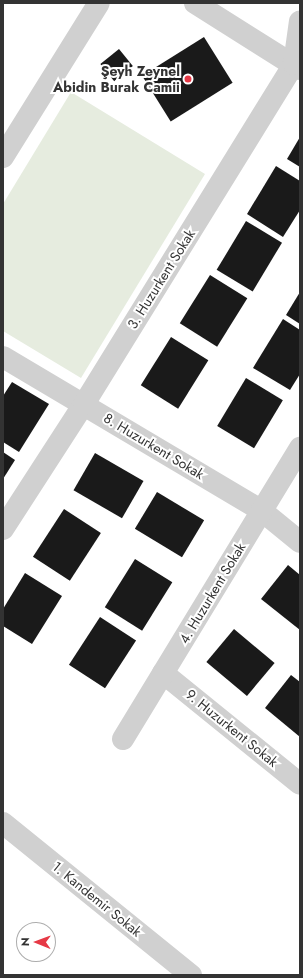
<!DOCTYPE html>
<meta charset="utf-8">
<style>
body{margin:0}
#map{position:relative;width:303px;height:978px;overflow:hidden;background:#fff;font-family:Jost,sans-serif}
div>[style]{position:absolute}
.green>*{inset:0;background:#e6ecdf}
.building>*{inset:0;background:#1a1a1a;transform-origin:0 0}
.minor>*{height:22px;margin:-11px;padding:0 11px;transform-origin:11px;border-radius:11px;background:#d0d0d0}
.dots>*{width:11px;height:11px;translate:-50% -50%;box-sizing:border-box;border:2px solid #fff;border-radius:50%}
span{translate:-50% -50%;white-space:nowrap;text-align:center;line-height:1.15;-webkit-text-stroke:4px #fff;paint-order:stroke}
.poi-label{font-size:14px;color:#333;font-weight:700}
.right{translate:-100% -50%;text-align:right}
.street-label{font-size:14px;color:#333}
.frame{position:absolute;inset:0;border:4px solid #333;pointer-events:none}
.north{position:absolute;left:16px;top:922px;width:40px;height:40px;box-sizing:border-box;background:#fff;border:1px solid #adadad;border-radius:50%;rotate:271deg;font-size:11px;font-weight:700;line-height:16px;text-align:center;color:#333}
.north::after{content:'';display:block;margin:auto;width:14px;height:18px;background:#e63946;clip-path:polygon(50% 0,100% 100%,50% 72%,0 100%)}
</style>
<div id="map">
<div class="green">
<div style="clip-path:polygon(71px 92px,205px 174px,81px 378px,3px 331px,3px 204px)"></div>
</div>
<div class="building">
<div style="left:204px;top:37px;width:54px;height:73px;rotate:58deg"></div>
<div style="left:119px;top:49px;width:22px;height:24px;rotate:51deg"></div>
<div style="clip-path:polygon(300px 137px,300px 167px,287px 159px)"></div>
<div style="clip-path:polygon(276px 166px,300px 181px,300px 210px,283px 237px,247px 214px)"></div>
<div style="left:246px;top:221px;width:42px;height:57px;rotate:31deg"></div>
<div style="left:210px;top:275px;width:44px;height:57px;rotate:32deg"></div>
<div style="clip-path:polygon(300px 292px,300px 324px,286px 315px)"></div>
<div style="clip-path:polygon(283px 319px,300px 330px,300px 374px,290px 390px,253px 368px)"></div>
<div style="left:171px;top:337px;width:44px;height:57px;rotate:32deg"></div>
<div style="left:246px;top:378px;width:43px;height:56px;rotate:31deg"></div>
<div style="clip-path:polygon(12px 382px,49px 404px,19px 452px,3px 442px,3px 396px)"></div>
<div style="clip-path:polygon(3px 452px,15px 460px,3px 479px)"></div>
<div style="left:95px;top:453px;width:56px;height:43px;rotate:30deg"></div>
<div style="left:157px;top:492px;width:55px;height:43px;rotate:31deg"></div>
<div style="left:64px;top:509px;width:44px;height:57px;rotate:33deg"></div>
<div style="left:135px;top:559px;width:44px;height:57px;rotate:32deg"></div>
<div style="clip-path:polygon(288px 565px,300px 575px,300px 630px,261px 599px)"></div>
<div style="clip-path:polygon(25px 573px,62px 596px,32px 644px,3px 626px,3px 609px)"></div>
<div style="left:100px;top:617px;width:43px;height:57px;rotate:33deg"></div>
<div style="left:234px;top:629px;width:53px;height:43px;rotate:40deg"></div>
<div style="clip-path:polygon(291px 675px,300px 682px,300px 737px,265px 708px)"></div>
</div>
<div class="minor">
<div style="left:195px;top:3px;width:124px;rotate:32.2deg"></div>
<div style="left:3px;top:157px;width:181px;rotate:-58.1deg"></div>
<div style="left:3px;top:357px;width:301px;rotate:30.7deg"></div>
<div style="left:262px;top:511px;width:49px;rotate:39.2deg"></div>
<div style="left:3px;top:529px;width:149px;rotate:-57.1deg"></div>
<div style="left:84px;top:404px;width:400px;rotate:-58.3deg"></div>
<div style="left:294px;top:64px;width:43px;rotate:-82.1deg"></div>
<div style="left:163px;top:673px;width:176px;rotate:39deg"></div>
<div style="left:123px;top:739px;width:341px;rotate:-58.7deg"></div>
<div style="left:3px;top:823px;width:242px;rotate:39deg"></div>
</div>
<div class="dots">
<div style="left:188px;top:79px;background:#e63946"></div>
</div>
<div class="poi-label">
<span class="right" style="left:180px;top:79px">Şeyh Zeynel<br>Abidin Burak Camii</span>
</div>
<div class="street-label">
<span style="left:161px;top:279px;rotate:-58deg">3. Huzurkent Sokak</span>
<span style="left:154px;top:446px;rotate:31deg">8. Huzurkent Sokak</span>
<span style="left:212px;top:593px;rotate:-59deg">4. Huzurkent Sokak</span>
<span style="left:232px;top:728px;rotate:39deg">9. Huzurkent Sokak</span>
<span style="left:97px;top:899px;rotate:39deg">1. Kandemir Sokak</span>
</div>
<div class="frame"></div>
<div class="north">N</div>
</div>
